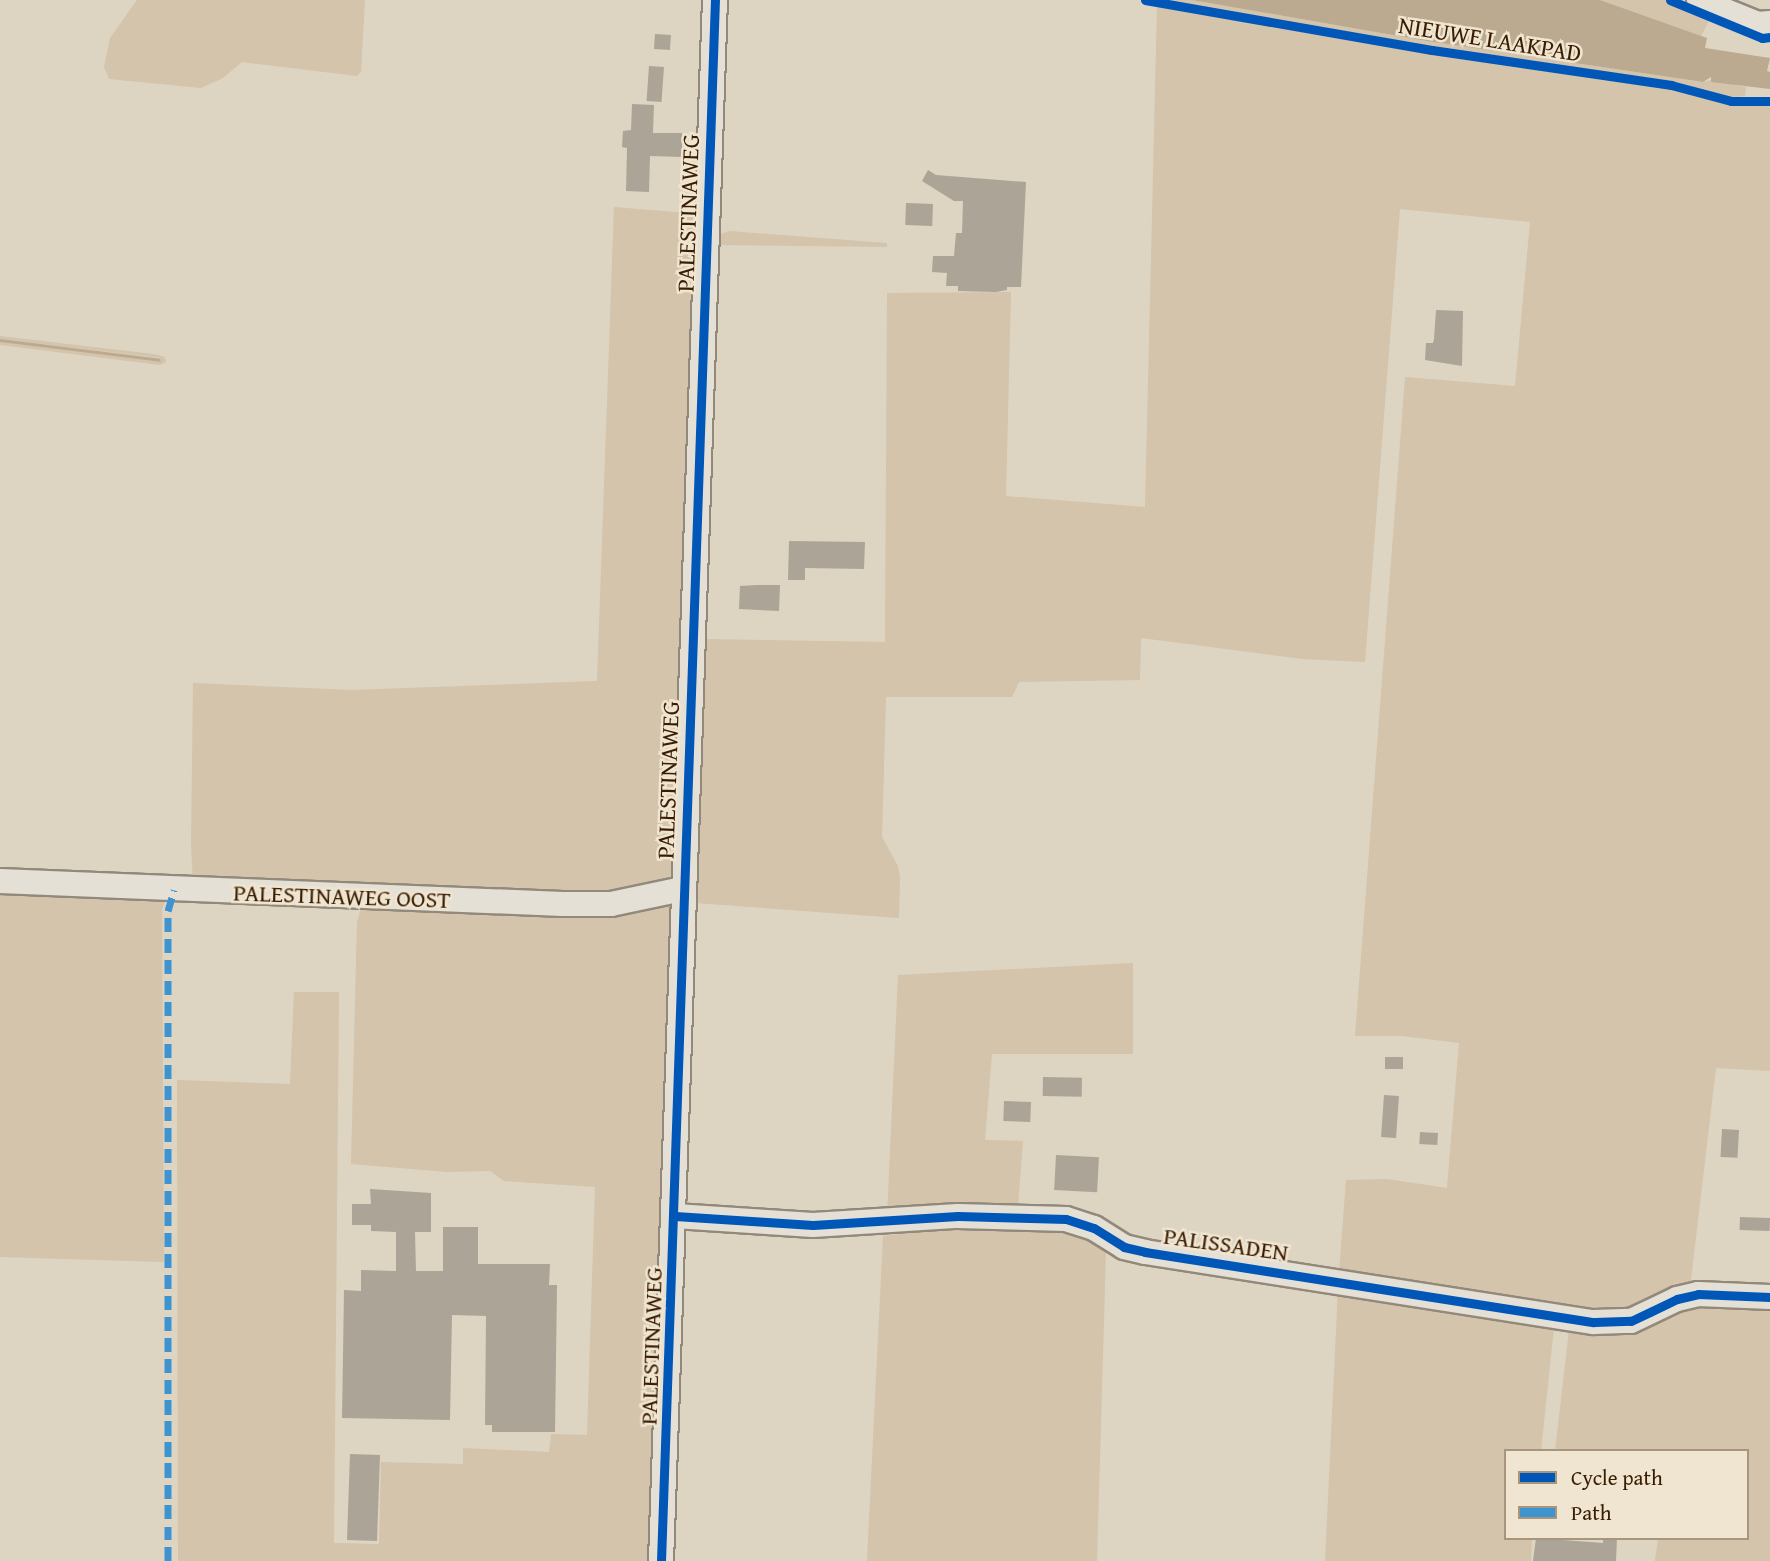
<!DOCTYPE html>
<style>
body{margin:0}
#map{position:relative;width:1770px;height:1561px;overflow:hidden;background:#ddd4c2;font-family:"Gentium Book Plus",serif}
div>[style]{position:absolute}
.green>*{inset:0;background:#d3c4ab}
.water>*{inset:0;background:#bbaa90;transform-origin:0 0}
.building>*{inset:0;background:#aca496;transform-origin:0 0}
.roads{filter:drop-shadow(2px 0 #92897b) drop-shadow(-2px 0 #92897b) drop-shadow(0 2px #92897b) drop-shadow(0 -2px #92897b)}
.minor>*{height:24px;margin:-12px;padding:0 12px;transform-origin:12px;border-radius:12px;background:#e5e0d6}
.quiet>*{height:7px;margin-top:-3.5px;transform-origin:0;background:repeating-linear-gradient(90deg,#3e94d1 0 14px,transparent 0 21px)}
.cycleway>*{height:9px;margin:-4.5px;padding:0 4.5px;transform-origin:4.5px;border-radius:4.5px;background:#0057b8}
span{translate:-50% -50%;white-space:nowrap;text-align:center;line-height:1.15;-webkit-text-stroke:5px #f0e5d0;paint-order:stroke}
.street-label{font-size:24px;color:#391d03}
.legend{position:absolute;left:1504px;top:1449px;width:245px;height:91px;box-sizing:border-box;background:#f0e5d0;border:2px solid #a7957e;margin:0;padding:9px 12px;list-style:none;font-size:21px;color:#391d03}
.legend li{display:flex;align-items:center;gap:14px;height:35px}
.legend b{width:35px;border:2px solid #a7957e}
</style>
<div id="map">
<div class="green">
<div style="clip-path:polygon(137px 0,365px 0,361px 72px,357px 76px,242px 62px,223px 78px,201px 88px,109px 79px,104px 67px,110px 38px)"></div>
<div style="clip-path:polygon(1161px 0,1192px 0,1427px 41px,1702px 82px,1712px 80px,1746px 87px,1745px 96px,1731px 97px,1671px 81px,1433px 47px)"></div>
<div style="clip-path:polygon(1600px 0,1670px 0,1711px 17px,1701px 36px)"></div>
<div style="clip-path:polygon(1157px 7px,1432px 54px,1670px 89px,1730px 104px,1770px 105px,1770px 1071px,1716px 1068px,1690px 1288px,1615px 1315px,1339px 1272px,1346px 1180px,1387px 1179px,1447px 1188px,1459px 1043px,1402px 1036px,1355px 1036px,1405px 377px,1515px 386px,1530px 222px,1400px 209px,1365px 662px,1302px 659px,1141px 638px,1140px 680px,1019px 682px,1012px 697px,886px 697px,882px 837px,898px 866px,900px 877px,899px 918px,696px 903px,704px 639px,885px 642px,887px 293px,1011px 292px,1006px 496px,1145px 507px)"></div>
<div style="clip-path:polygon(614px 207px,699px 214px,678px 858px,672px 874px,665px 881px,627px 896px,193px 885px,191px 844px,193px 683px,352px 690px,597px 681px)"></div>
<div style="clip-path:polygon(729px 231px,887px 243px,887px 247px,717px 245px,718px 235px)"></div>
<div style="clip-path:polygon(0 336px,153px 354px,165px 357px,166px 362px,160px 365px,0 345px,0 342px,161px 361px,161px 358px,0 339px)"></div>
<div style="clip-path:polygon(0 886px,167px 894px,162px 910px,164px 1262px,0 1257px)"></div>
<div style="clip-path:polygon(658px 903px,669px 905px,673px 911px,653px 1561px,178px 1561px,177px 1080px,290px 1084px,294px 992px,339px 992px,334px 1543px,379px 1544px,381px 1462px,463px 1464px,463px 1448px,549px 1452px,551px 1434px,587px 1435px,595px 1187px,504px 1181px,490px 1171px,447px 1172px,351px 1164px,357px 922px,361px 909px,367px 905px)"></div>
<div style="clip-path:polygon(1133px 963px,1133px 1054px,992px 1054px,985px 1140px,1023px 1141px,1018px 1206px,887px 1217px,898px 975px)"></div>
<div style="clip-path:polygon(1007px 1221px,1096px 1235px,1106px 1251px,1097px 1561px,867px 1561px,883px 1236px)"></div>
<div style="clip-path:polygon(1338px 1289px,1554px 1327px,1541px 1451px,1506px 1451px,1506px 1538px,1532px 1538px,1531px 1561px,1325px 1561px)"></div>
<div style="clip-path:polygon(1679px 1306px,1770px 1306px,1770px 1561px,1655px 1561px,1658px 1538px,1747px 1538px,1747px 1451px,1555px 1451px,1569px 1330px)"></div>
</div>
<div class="water">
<div style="clip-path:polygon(1192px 0,1600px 0,1707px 38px,1705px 48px,1770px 58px,1767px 71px,1770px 72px,1770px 89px,1711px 82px,1711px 77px,1703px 82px,1427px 41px)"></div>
<div style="left:0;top:339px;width:162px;height:3px;rotate:7deg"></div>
</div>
<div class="building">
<div style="left:655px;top:34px;width:16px;height:15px;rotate:4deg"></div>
<div style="left:649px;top:66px;width:15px;height:35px;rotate:4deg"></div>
<div style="clip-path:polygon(632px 104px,654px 105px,653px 133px,682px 133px,682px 157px,650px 156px,649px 192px,626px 191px,627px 148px,622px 147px,623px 131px,631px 130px)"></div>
<div style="clip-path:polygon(928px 170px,936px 175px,1026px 182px,1021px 287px,1007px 287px,1007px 290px,996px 292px,958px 291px,958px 286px,946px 286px,947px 273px,932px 272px,933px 256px,954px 256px,956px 233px,962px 233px,963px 201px,954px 201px,922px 181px)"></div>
<div style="left:906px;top:203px;width:27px;height:22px;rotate:2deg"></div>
<div style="clip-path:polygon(1436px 310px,1463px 311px,1462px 366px,1425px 360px,1426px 343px,1433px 343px,1434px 339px)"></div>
<div style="clip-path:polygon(789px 541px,865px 542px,864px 569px,805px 568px,805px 580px,788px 580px)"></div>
<div style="clip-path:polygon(756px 585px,780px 585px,779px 611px,739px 609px,740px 586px)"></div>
<div style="left:1385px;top:1057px;width:18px;height:12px"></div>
<div style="left:1043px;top:1077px;width:39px;height:19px;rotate:1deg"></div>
<div style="left:1384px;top:1095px;width:15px;height:42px;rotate:4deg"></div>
<div style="left:1004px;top:1101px;width:27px;height:20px;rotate:2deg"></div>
<div style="left:1722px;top:1129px;width:17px;height:28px;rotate:3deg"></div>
<div style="left:1420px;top:1132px;width:18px;height:12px;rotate:3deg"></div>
<div style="left:1056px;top:1155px;width:43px;height:35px;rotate:3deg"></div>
<div style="clip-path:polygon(370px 1189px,431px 1193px,431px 1232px,415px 1232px,416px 1271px,443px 1271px,443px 1227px,478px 1227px,478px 1264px,550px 1264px,549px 1285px,557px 1285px,555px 1432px,492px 1432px,492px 1425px,485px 1425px,486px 1316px,452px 1315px,450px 1420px,342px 1418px,344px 1290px,361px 1291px,361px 1270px,396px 1271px,396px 1232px,371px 1231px,371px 1225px,352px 1225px,352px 1204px,371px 1204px)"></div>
<div style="left:1740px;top:1217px;width:30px;height:13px;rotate:2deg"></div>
<div style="left:350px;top:1454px;width:30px;height:86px;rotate:2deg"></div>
<div style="clip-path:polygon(1536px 1538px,1603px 1543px,1603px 1538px,1617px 1538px,1616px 1561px,1533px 1561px)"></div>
</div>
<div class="roads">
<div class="minor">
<div style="left:1699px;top:0;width:64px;rotate:22.1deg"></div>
<div style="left:1758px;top:24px;width:12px;rotate:-5deg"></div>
<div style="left:0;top:881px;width:563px;rotate:2.34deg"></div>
<div style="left:563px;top:904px;width:48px"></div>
<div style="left:611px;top:904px;width:74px;rotate:-11.8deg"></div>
<div style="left:675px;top:1216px;width:138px;rotate:3.7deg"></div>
<div style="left:813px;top:1225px;width:145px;rotate:-3.6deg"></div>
<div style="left:958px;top:1216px;width:108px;rotate:1.6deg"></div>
<div style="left:1066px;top:1219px;width:29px;rotate:18deg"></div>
<div style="left:1094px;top:1228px;width:36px;rotate:32deg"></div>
<div style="left:1124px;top:1247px;width:22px;rotate:13deg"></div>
<div style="left:1145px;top:1252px;width:454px;rotate:8.9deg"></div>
<div style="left:1594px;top:1322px;width:37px;rotate:-2deg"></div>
<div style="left:1631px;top:1321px;width:51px;rotate:-25.6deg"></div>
<div style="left:1677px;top:1299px;width:22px;rotate:-13deg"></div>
<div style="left:1698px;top:1294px;width:72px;rotate:2.4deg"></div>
<div style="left:661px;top:1561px;width:1562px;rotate:-88.02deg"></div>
</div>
</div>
<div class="quiet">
<div style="left:168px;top:1561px;width:650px;rotate:-90deg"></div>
<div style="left:168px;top:911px;width:22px;rotate:-74deg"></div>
</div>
<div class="cycleway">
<div style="left:1145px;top:0;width:291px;rotate:9.9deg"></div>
<div style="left:1432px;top:50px;width:242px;rotate:8.3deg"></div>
<div style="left:1671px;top:85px;width:62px;rotate:14.9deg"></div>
<div style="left:1731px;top:101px;width:39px"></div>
<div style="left:1670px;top:0;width:100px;rotate:22.4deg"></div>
<div style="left:1762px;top:38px;width:8px;rotate:-7deg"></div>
<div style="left:675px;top:1216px;width:138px;rotate:3.7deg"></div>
<div style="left:813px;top:1225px;width:145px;rotate:-3.6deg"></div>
<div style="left:958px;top:1216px;width:108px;rotate:1.6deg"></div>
<div style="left:1066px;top:1219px;width:29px;rotate:18deg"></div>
<div style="left:1094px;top:1228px;width:36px;rotate:32deg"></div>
<div style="left:1124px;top:1247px;width:22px;rotate:13deg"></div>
<div style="left:1145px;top:1252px;width:454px;rotate:8.9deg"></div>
<div style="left:1594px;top:1322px;width:37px;rotate:-2deg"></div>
<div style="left:1631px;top:1321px;width:51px;rotate:-25.6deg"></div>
<div style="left:1677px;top:1299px;width:22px;rotate:-13deg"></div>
<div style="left:1698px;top:1294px;width:72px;rotate:2.4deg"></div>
<div style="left:661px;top:1561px;width:1562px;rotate:-88.02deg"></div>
</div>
<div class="street-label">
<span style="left:1490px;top:39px;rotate:9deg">NIEUWE LAAKPAD</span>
<span style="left:688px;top:213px;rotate:-88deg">PALESTINAWEG</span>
<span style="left:668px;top:780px;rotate:-88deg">PALESTINAWEG</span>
<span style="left:342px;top:896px;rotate:2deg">PALESTINAWEG OOST</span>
<span style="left:1226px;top:1244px;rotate:8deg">PALISSADEN</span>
<span style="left:651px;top:1346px;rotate:-88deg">PALESTINAWEG</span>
</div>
<ul class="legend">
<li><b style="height:9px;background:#0057b8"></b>Cycle path</li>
<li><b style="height:9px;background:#3e94d1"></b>Path</li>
</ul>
</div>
